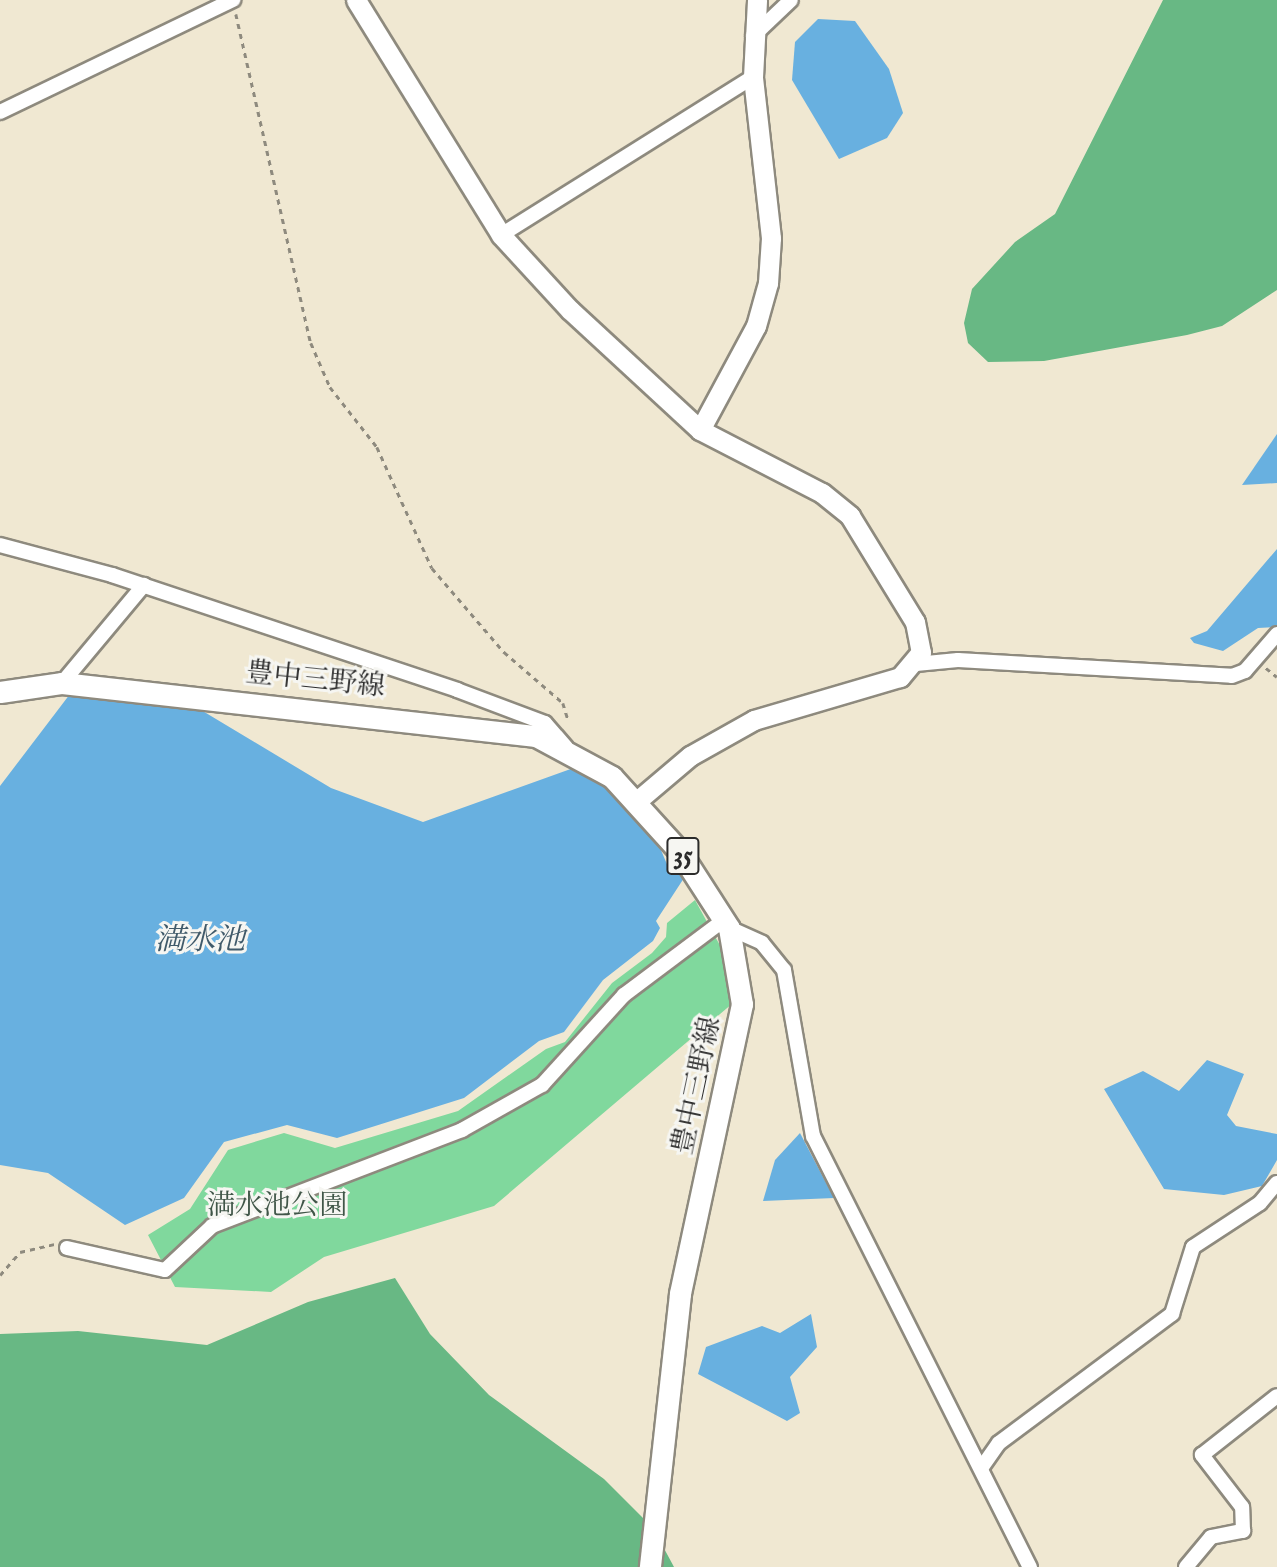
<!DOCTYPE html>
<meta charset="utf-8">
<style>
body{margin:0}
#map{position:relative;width:1277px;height:1567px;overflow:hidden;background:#f0e8d2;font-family:"IM FELL English","Noto Serif JP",serif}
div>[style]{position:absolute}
.green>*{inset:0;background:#80d89d}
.forest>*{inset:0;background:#68b884}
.water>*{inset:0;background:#68b0e0}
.path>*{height:2.5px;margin-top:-1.25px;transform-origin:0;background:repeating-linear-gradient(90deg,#8e8a7e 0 5px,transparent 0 10px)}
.roads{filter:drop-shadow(2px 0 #8e8a7e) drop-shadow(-2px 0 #8e8a7e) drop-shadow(0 2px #8e8a7e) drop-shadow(0 -2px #8e8a7e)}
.street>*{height:14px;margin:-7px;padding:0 7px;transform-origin:7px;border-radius:7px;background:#fff}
.secondary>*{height:19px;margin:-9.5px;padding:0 9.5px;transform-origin:9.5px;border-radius:9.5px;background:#fff}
.primary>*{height:21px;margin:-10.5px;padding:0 10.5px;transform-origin:10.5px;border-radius:10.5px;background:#fff}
span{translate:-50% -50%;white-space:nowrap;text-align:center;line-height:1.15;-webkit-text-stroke:6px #f6f6f2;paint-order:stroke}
.shield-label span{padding:2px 5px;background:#f6f6f2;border:2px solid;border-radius:5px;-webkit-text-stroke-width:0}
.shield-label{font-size:26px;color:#2b2b2b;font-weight:700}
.street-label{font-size:28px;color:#2b2b2b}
.park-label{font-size:28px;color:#405648}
.water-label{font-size:30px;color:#405a6a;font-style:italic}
</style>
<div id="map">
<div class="green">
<div style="clip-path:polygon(695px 900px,728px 960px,733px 1003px,494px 1206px,324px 1257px,271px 1292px,175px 1287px,148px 1235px,190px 1209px,228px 1150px,284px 1133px,335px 1148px,458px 1111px,546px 1049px,565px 1042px,612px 983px,652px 953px,666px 937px,667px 923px)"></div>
</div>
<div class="forest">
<div style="clip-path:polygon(1163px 0,1277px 0,1277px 290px,1222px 326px,1187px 335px,1044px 361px,988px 362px,968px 343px,964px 323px,972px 289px,1015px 242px,1055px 214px)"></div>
<div style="clip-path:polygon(395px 1278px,430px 1334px,489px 1395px,604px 1479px,653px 1528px,674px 1567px,0 1567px,0 1334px,78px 1331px,207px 1345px,308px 1302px)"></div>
</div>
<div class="water">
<div style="clip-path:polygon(818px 19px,855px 21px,889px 69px,903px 113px,887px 138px,839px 159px,792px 80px,795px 42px)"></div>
<div style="clip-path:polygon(1277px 434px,1277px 483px,1242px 485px)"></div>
<div style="clip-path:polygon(1277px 549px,1277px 627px,1258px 628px,1223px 651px,1194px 643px,1190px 638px,1207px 631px)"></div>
<div style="clip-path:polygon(70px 694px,196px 707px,331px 788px,423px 822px,579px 766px,615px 793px,658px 843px,669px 869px,677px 864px,684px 878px,656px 921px,660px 928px,653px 941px,603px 980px,564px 1032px,539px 1041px,464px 1098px,337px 1138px,287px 1125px,224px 1142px,184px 1198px,125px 1225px,48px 1173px,0 1165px,0 786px)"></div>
<div style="clip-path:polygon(1207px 1060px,1244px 1074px,1227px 1115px,1236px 1126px,1277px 1134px,1277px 1160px,1262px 1186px,1224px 1195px,1164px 1189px,1104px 1089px,1143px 1071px,1179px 1091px)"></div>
<div style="clip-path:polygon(800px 1133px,834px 1198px,763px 1201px,775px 1160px)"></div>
<div style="clip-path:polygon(811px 1314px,817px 1347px,790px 1377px,800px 1413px,787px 1421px,698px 1374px,706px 1347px,762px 1326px,780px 1333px)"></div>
</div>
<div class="path">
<div style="left:236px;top:14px;width:337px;rotate:77.2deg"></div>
<div style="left:311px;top:343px;width:48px;rotate:66.6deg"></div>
<div style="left:330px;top:387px;width:76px;rotate:51.9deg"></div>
<div style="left:377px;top:447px;width:133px;rotate:65.6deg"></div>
<div style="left:432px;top:568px;width:111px;rotate:49.4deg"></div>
<div style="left:504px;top:652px;width:78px;rotate:40.8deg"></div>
<div style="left:563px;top:703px;width:17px;rotate:73deg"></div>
<div style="left:1266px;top:668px;width:14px;rotate:39deg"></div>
<div style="left:0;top:1275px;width:30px;rotate:-49deg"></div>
<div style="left:20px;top:1252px;width:35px;rotate:-13deg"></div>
</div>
<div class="roads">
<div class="street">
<div style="left:753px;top:36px;width:52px;rotate:-43.5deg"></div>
<div style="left:0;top:112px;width:259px;rotate:-25.7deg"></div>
<div style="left:501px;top:235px;width:297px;rotate:-32.1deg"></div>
<div style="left:0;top:545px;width:116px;rotate:15deg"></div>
<div style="left:112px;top:575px;width:364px;rotate:18.4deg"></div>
<div style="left:457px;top:690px;width:94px;rotate:20.6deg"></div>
<div style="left:545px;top:723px;width:32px;rotate:49deg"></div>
<div style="left:916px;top:664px;width:42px;rotate:-5.4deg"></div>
<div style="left:958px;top:660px;width:274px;rotate:3.3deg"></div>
<div style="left:1232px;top:676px;width:14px;rotate:-21deg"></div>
<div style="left:1245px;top:671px;width:49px;rotate:-49.1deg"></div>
<div style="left:62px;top:683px;width:128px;rotate:-50.1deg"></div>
<div style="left:729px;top:928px;width:36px;rotate:24deg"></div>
<div style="left:762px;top:943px;width:35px;rotate:51deg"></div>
<div style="left:784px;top:970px;width:169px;rotate:80.1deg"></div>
<div style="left:813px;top:1136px;width:483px;rotate:63.3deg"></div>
<div style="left:67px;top:1248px;width:100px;rotate:12.7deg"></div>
<div style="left:165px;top:1270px;width:64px;rotate:-43.1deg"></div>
<div style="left:212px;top:1226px;width:268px;rotate:-21deg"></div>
<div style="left:462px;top:1130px;width:92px;rotate:-29.4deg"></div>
<div style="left:542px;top:1085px;width:122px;rotate:-47.7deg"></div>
<div style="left:624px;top:995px;width:125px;rotate:-36.9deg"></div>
<div style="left:982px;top:1467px;width:29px;rotate:-55deg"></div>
<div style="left:999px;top:1443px;width:216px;rotate:-36.7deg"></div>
<div style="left:1172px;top:1314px;width:70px;rotate:-72.6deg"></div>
<div style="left:1193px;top:1247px;width:80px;rotate:-33.3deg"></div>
<div style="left:1260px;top:1203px;width:26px;rotate:-50deg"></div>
<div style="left:1186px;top:1567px;width:39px;rotate:-50deg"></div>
<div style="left:1211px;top:1537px;width:33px;rotate:-11deg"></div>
<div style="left:1243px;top:1531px;width:24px;rotate:-92deg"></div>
<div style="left:1242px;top:1507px;width:66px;rotate:-127.6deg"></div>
<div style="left:1202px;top:1455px;width:95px;rotate:-38.2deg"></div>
</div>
<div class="secondary">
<div style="left:356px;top:0;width:276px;rotate:58.3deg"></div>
<div style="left:501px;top:235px;width:102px;rotate:47.4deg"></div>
<div style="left:570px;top:310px;width:177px;rotate:42.7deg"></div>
<div style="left:700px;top:430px;width:137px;rotate:27.3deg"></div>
<div style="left:822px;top:493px;width:36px;rotate:39deg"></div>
<div style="left:850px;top:516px;width:124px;rotate:58.5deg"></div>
<div style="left:915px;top:622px;width:31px;rotate:79deg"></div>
<div style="left:921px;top:652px;width:33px;rotate:130deg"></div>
<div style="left:900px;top:677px;width:152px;rotate:163.6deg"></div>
<div style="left:754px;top:720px;width:73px;rotate:150.6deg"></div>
<div style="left:690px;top:756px;width:68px;rotate:139.8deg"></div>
<div style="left:700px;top:430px;width:118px;rotate:-61.7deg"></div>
<div style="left:756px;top:326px;width:45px;rotate:-74.4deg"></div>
<div style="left:768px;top:283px;width:45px;rotate:-86.2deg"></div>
<div style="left:771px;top:238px;width:162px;rotate:-96.4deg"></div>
<div style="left:753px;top:77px;width:77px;rotate:-87deg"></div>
</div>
<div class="primary">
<div style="left:0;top:692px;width:63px;rotate:-8.3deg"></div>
<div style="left:62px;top:683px;width:477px;rotate:6.4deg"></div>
<div style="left:536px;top:736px;width:86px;rotate:28.3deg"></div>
<div style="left:612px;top:777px;width:101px;rotate:47.8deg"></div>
<div style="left:680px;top:852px;width:90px;rotate:57.2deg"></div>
<div style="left:729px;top:928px;width:77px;rotate:80.3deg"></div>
<div style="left:742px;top:1004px;width:297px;rotate:102.1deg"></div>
<div style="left:680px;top:1294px;width:275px;rotate:96.3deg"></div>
</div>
</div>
<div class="shield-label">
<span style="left:683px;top:856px">35</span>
</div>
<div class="street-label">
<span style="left:315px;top:681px;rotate:6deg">豊中三野線</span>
<span style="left:698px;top:1086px;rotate:-78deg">豊中三野線</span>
</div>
<div class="park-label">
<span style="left:277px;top:1207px">満水池公園</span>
</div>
<div class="water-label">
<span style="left:200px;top:941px">満水池</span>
</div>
</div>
